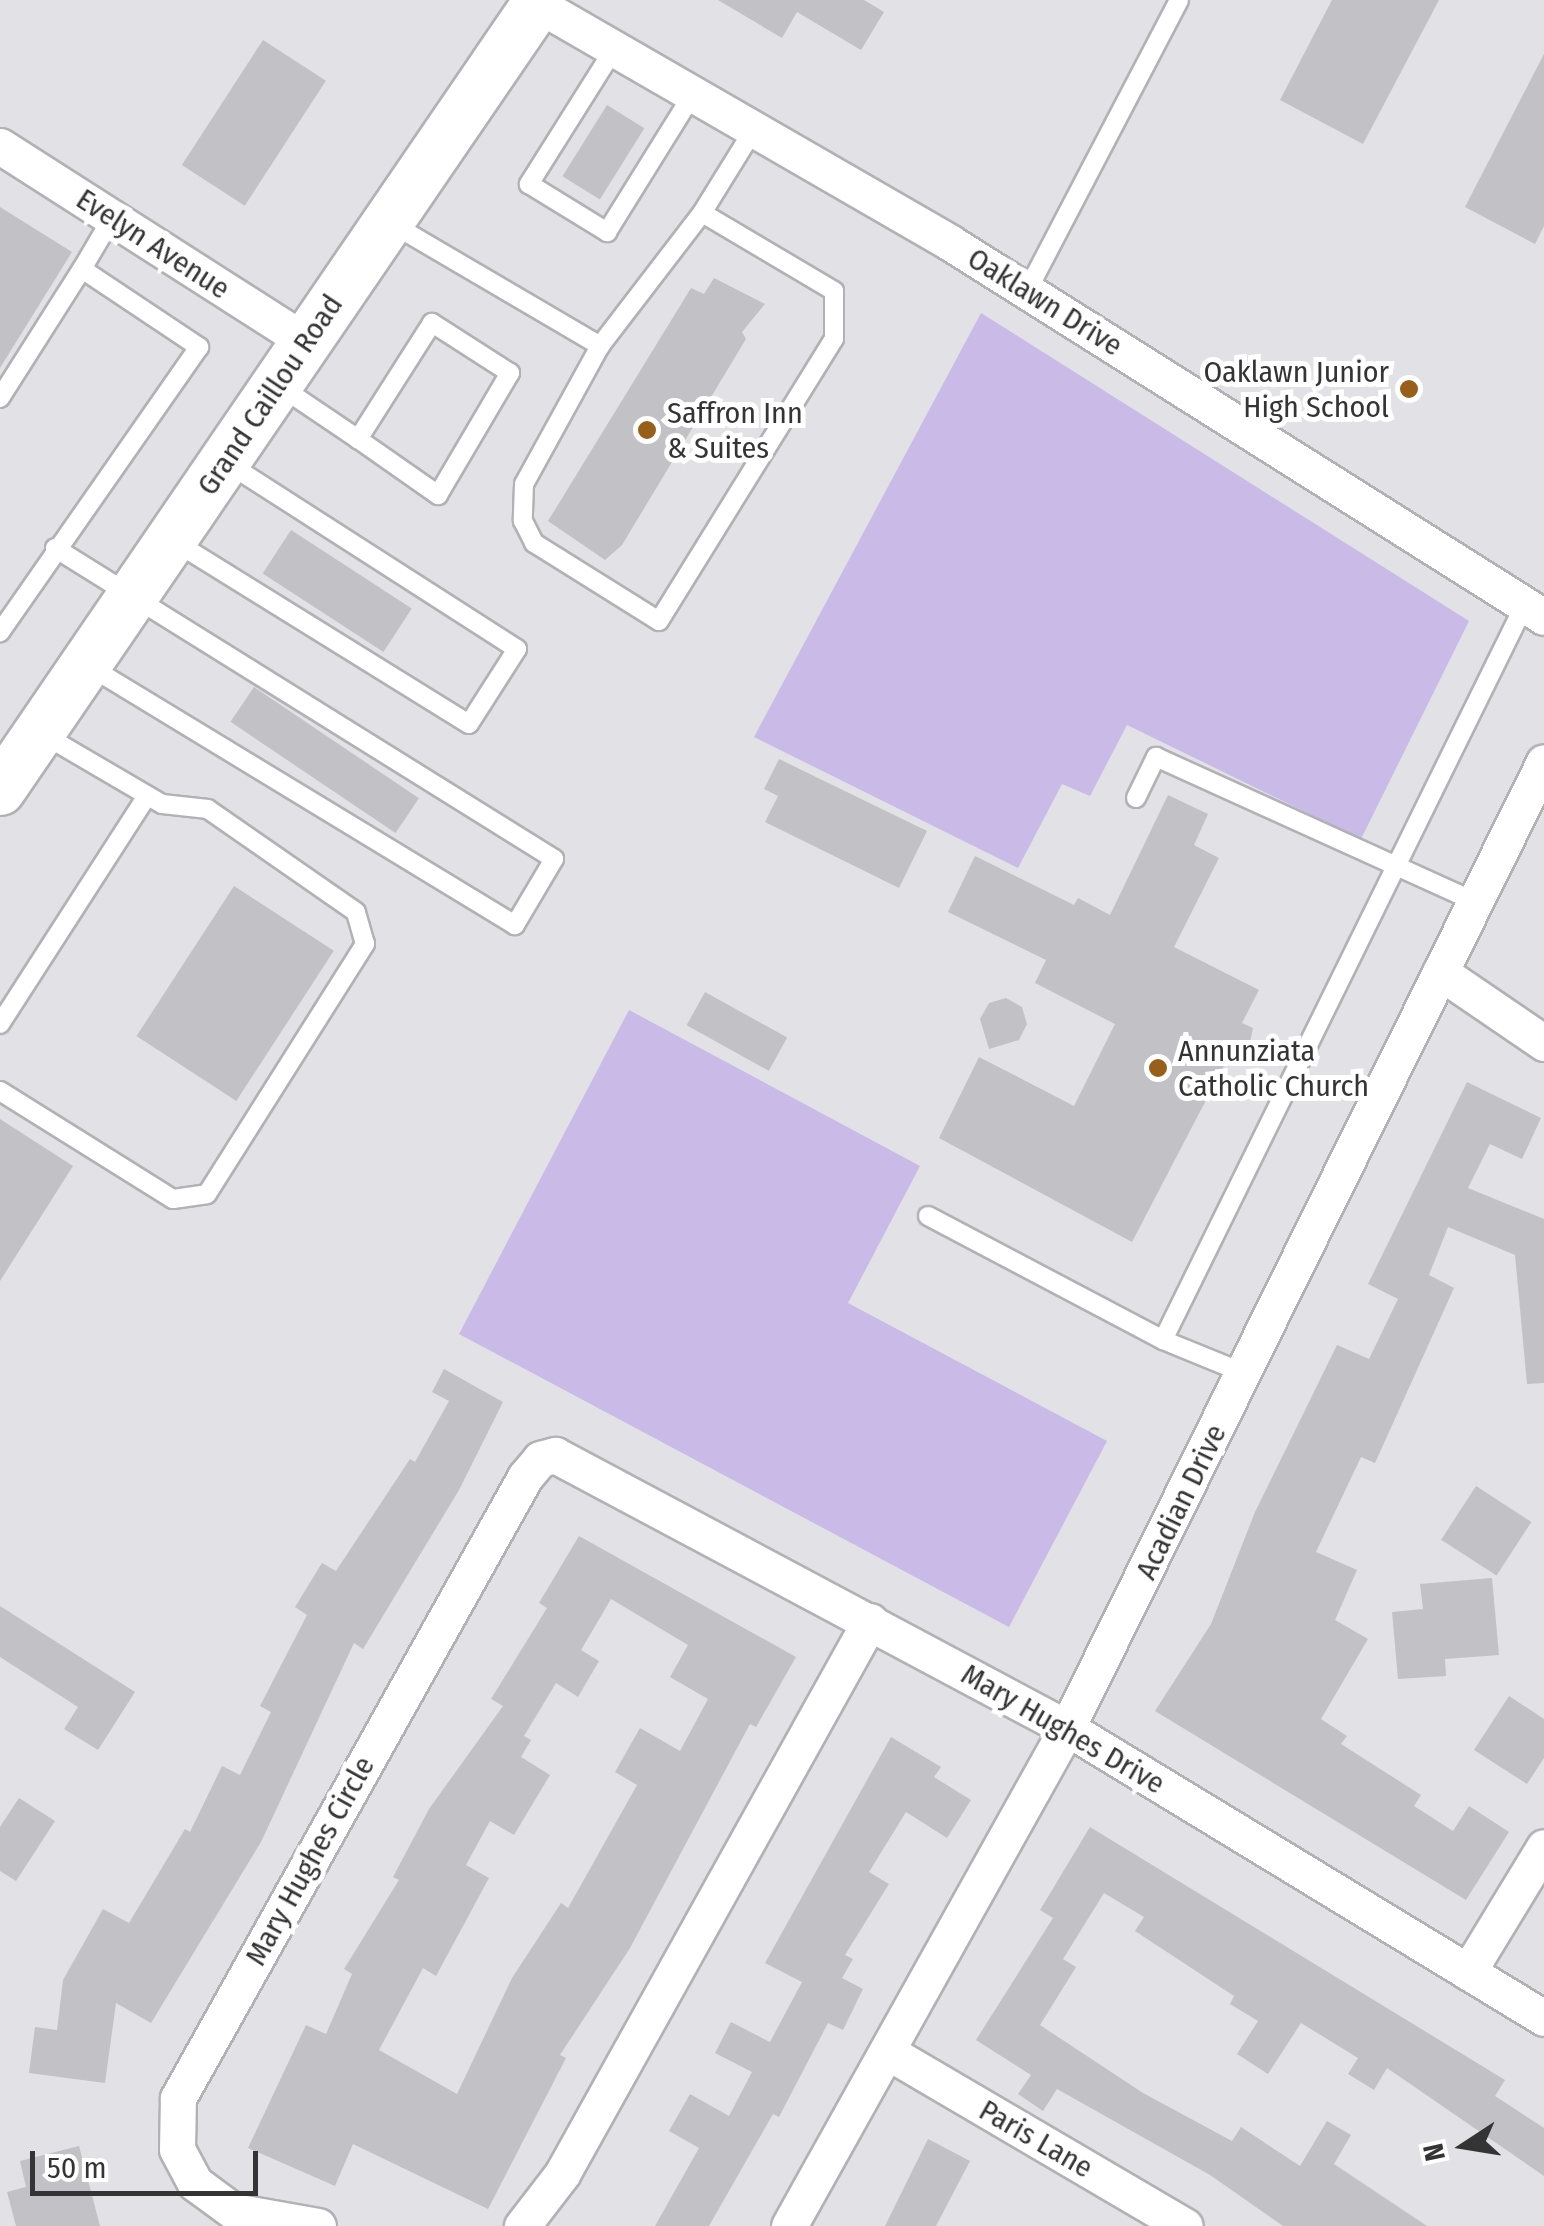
<!DOCTYPE html>
<style>
body{margin:0}
#map{position:relative;width:1544px;height:2226px;overflow:hidden;background:#e2e1e5;font-family:"Fira Sans Condensed",sans-serif}
div>[style]{position:absolute}
.green>*{inset:0;background:#c9bae8}
.building>*{inset:0;background:#c2c1c5;transform-origin:0 0}
.roads{filter:drop-shadow(2px 0 #b2b1b5) drop-shadow(-2px 0 #b2b1b5) drop-shadow(0 2px #b2b1b5) drop-shadow(0 -2px #b2b1b5)}
.lane>*{height:18px;margin:-9px;padding:0 9px;transform-origin:9px;border-radius:9px;background:#fff}
.street>*{height:35px;margin:-17.5px;padding:0 17.5px;transform-origin:17.5px;border-radius:17.5px;background:#fff}
.secondary>*{height:50px;margin:-25px;padding:0 25px;transform-origin:25px;border-radius:25px;background:#fff}
.dots>*{width:28px;height:28px;translate:-50% -50%;box-sizing:border-box;border:5px solid #fff;border-radius:50%}
span{translate:-50% -50%;white-space:nowrap;text-align:center;line-height:1.15;-webkit-text-stroke:10px #fff;paint-order:stroke}
.street-label{font-size:30px;color:#343435}
.poi-label{font-size:30px;color:#343435}
.right{translate:-100% -50%;text-align:right}
.left{translate:0 -50%;text-align:left}
.north{position:absolute;left:1414px;top:2096px;width:100px;height:100px;-webkit-text-stroke:8px #fff;paint-order:stroke;rotate:258deg;font-size:28px;font-weight:700;line-height:40px;text-align:center;color:#343435}
.north::after{content:'';display:block;margin:auto;width:35px;height:45px;background:#343435;clip-path:polygon(50% 0,100% 100%,50% 72%,0 100%)}
.scale{position:absolute;left:30px;top:2151px;width:228px;height:45px;box-sizing:border-box;border:5px solid #343435;border-top:0;padding-left:12px;font-size:30px;line-height:35px;white-space:nowrap;color:#343435;-webkit-text-stroke:8px #fff;paint-order:stroke}
</style>
<div id="map">
<div class="green">
<div style="clip-path:polygon(981px 313px,1469px 621px,1361px 839px,1127px 725px,1090px 796px,1062px 784px,1018px 868px,754px 737px)"></div>
<div style="clip-path:polygon(629px 1010px,920px 1166px,848px 1303px,1107px 1441px,1009px 1627px,459px 1334px)"></div>
</div>
<div class="building">
<div style="clip-path:polygon(718px 0,864px 0,884px 12px,861px 50px,797px 12px,782px 38px)"></div>
<div style="clip-path:polygon(1332px 0,1439px 0,1363px 144px,1280px 100px)"></div>
<div style="left:263px;top:40px;width:75px;height:149px;rotate:33deg"></div>
<div style="clip-path:polygon(1544px 54px,1544px 226px,1535px 244px,1465px 207px)"></div>
<div style="left:607px;top:105px;width:44px;height:84px;rotate:32deg"></div>
<div style="clip-path:polygon(0 207px,72px 252px,0 368px)"></div>
<div style="clip-path:polygon(714px 278px,765px 304px,742px 332px,746px 339px,622px 545px,605px 560px,548px 521px,691px 288px,704px 294px)"></div>
<div style="left:291px;top:530px;width:144px;height:52px;rotate:33deg"></div>
<div style="left:254px;top:687px;width:199px;height:42px;rotate:34deg"></div>
<div style="clip-path:polygon(779px 759px,927px 831px,899px 888px,765px 822px,778px 796px,764px 789px)"></div>
<div style="clip-path:polygon(1168px 795px,1208px 814px,1194px 845px,1219px 858px,1174px 947px,1259px 990px,1242px 1023px,1253px 1028px,1245px 1065px,1228px 1058px,1132px 1242px,939px 1138px,979px 1057px,1074px 1106px,1115px 1024px,1035px 983px,1046px 960px,948px 912px,975px 856px,1074px 905px,1078px 898px,1110px 915px)"></div>
<div style="left:234px;top:886px;width:119px;height:179px;rotate:33deg"></div>
<div style="left:705px;top:992px;width:94px;height:38px;rotate:29deg"></div>
<div style="clip-path:polygon(1006px 998px,1022px 1007px,1027px 1024px,1019px 1040px,989px 1049px,980px 1019px,989px 1003px)"></div>
<div style="clip-path:polygon(1467px 1082px,1541px 1118px,1522px 1159px,1490px 1144px,1468px 1188px,1544px 1219px,1544px 1383px,1527px 1384px,1515px 1255px,1448px 1227px,1429px 1275px,1454px 1288px,1375px 1463px,1361px 1457px,1316px 1552px,1357px 1570px,1335px 1620px,1368px 1639px,1321px 1719px,1347px 1736px,1341px 1744px,1421px 1795px,1414px 1806px,1453px 1831px,1469px 1806px,1509px 1832px,1466px 1900px,1155px 1711px,1211px 1624px,1255px 1512px,1337px 1345px,1369px 1359px,1398px 1299px,1368px 1284px)"></div>
<div style="clip-path:polygon(0 1119px,73px 1166px,0 1281px)"></div>
<div style="clip-path:polygon(444px 1369px,503px 1402px,459px 1490px,363px 1649px,354px 1643px,261px 1842px,151px 2023px,116px 2003px,105px 2083px,29px 2073px,35px 2027px,57px 2030px,63px 1980px,103px 1909px,129px 1923px,185px 1829px,190px 1832px,222px 1766px,240px 1775px,271px 1712px,260px 1706px,307px 1615px,295px 1607px,322px 1563px,336px 1571px,410px 1459px,415px 1462px,449px 1401px,432px 1392px)"></div>
<div style="left:1476px;top:1486px;width:66px;height:64px;rotate:33deg"></div>
<div style="clip-path:polygon(evenodd,579px 1536px,796px 1657px,756px 1727px,750px 1724px,630px 1948px,560px 2055px,566px 2058px,488px 2209px,353px 2144px,335px 2186px,248px 2148px,306px 2025px,326px 2034px,352px 1974px,344px 1969px,399px 1880px,393px 1877px,429px 1809px,503px 1706px,491px 1699px,547px 1608px,539px 1603px,579px 1536px,611px 1599px,688px 1645px,670px 1677px,708px 1699px,680px 1751px,640px 1728px,615px 1772px,637px 1785px,568px 1908px,561px 1903px,512px 1978px,457px 2094px,379px 2050px,423px 1968px,436px 1976px,489px 1878px,466px 1865px,490px 1821px,514px 1835px,550px 1775px,521px 1757px,531px 1740px,524px 1736px,556px 1683px,578px 1697px,599px 1661px,581px 1650px,611px 1599px)"></div>
<div style="clip-path:polygon(1492px 1578px,1499px 1655px,1445px 1659px,1446px 1676px,1398px 1679px,1392px 1612px,1423px 1609px,1420px 1584px)"></div>
<div style="clip-path:polygon(0 1606px,135px 1692px,98px 1750px,64px 1729px,78px 1707px,0 1657px)"></div>
<div style="clip-path:polygon(1509px 1696px,1544px 1719px,1544px 1758px,1527px 1784px,1474px 1750px)"></div>
<div style="clip-path:polygon(891px 1737px,941px 1767px,934px 1777px,971px 1800px,947px 1838px,906px 1812px,869px 1872px,889px 1884px,845px 1955px,853px 1959px,842px 1978px,863px 1989px,843px 2030px,828px 2023px,779px 2117px,773px 2114px,709px 2226px,655px 2226px,699px 2148px,669px 2131px,690px 2094px,729px 2116px,752px 2072px,715px 2053px,731px 2022px,770px 2042px,802px 1982px,765px 1963px)"></div>
<div style="clip-path:polygon(19px 1798px,55px 1821px,16px 1881px,0 1871px,0 1827px)"></div>
<div style="clip-path:polygon(1090px 1827px,1505px 2080px,1495px 2096px,1544px 2128px,1544px 2176px,1387px 2068px,1374px 2090px,1348px 2074px,1358px 2058px,1301px 2023px,1268px 2074px,1237px 2054px,1258px 2021px,1230px 2004px,1234px 1996px,1135px 1931px,1144px 1917px,1104px 1893px,1063px 1959px,1076px 1967px,1040px 2025px,1143px 2093px,1232px 2141px,1241px 2127px,1300px 2166px,1327px 2121px,1351px 2135px,1334px 2164px,1427px 2226px,1283px 2226px,1210px 2175px,1057px 2089px,1043px 2111px,1018px 2094px,1031px 2075px,976px 2040px,1053px 1918px,1040px 1910px)"></div>
<div style="clip-path:polygon(928px 2139px,970px 2161px,936px 2226px,885px 2226px)"></div>
<div style="clip-path:polygon(79px 2146px,100px 2226px,16px 2226px,7px 2192px,26px 2187px,20px 2161px)"></div>
</div>
<div class="roads">
<div class="lane">
<div style="left:614px;top:49px;width:160px;rotate:122.2deg"></div>
<div style="left:529px;top:184px;width:92px;rotate:31.6deg"></div>
<div style="left:607px;top:232px;width:163px;rotate:-58.1deg"></div>
<div style="left:702px;top:213px;width:99px;rotate:-58.2deg"></div>
<div style="left:389px;top:222px;width:245px;rotate:30.4deg"></div>
<div style="left:600px;top:346px;width:158px;rotate:118.8deg"></div>
<div style="left:524px;top:484px;width:37px;rotate:92deg"></div>
<div style="left:523px;top:521px;width:25px;rotate:63deg"></div>
<div style="left:534px;top:543px;width:147px;rotate:32deg"></div>
<div style="left:659px;top:621px;width:332px;rotate:-58.2deg"></div>
<div style="left:834px;top:339px;width:48px;rotate:-90deg"></div>
<div style="left:834px;top:291px;width:153px;rotate:-149.4deg"></div>
<div style="left:702px;top:213px;width:168px;rotate:127.5deg"></div>
<div style="left:82px;top:269px;width:59px;rotate:-59.5deg"></div>
<div style="left:1027px;top:291px;width:328px;rotate:-62.4deg"></div>
<div style="left:278px;top:385px;width:97px;rotate:34deg"></div>
<div style="left:358px;top:439px;width:98px;rotate:35deg"></div>
<div style="left:438px;top:495px;width:142px;rotate:-59.5deg"></div>
<div style="left:510px;top:373px;width:93px;rotate:-147.3deg"></div>
<div style="left:432px;top:323px;width:138px;rotate:122.5deg"></div>
<div style="left:0;top:398px;width:153px;rotate:-57.6deg"></div>
<div style="left:82px;top:269px;width:141px;rotate:33.7deg"></div>
<div style="left:199px;top:347px;width:348px;rotate:124.9deg"></div>
<div style="left:172px;top:540px;width:349px;rotate:31.8deg"></div>
<div style="left:469px;top:724px;width:89px;rotate:-57.4deg"></div>
<div style="left:517px;top:649px;width:346px;rotate:-147.3deg"></div>
<div style="left:55px;top:548px;width:588px;rotate:31.93deg"></div>
<div style="left:554px;top:859px;width:77px;rotate:120.6deg"></div>
<div style="left:515px;top:925px;width:501px;rotate:-148.72deg"></div>
<div style="left:1136px;top:798px;width:46px;rotate:-64deg"></div>
<div style="left:1156px;top:757px;width:349px;rotate:24.4deg"></div>
<div style="left:0;top:1024px;width:271px;rotate:-57.2deg"></div>
<div style="left:0;top:1091px;width:204px;rotate:32deg"></div>
<div style="left:173px;top:1199px;width:34px;rotate:-8deg"></div>
<div style="left:207px;top:1194px;width:296px;rotate:-57.7deg"></div>
<div style="left:365px;top:944px;width:33px;rotate:-106deg"></div>
<div style="left:356px;top:912px;width:180px;rotate:-145.2deg"></div>
<div style="left:208px;top:809px;width:46px;rotate:-173.8deg"></div>
<div style="left:162px;top:804px;width:140px;rotate:-149.6deg"></div>
<div style="left:928px;top:1216px;width:266px;rotate:27.8deg"></div>
<div style="left:1163px;top:1340px;width:87px;rotate:22.2deg"></div>
<div style="left:1163px;top:1340px;width:820px;rotate:-63.81deg"></div>
</div>
<div class="street">
<div style="left:537px;top:4px;width:476px;rotate:30deg"></div>
<div style="left:949px;top:242px;width:703px;rotate:32.22deg"></div>
<div style="left:0;top:146px;width:364px;rotate:32.6deg"></div>
<div style="left:1440px;top:972px;width:126px;rotate:34.3deg"></div>
<div style="left:1468px;top:1972px;width:146px;rotate:-58.7deg"></div>
<div style="left:888px;top:2052px;width:344px;rotate:30.4deg"></div>
<div style="left:318px;top:2226px;width:86px;rotate:-170deg"></div>
<div style="left:233px;top:2211px;width:47px;rotate:-143.6deg"></div>
<div style="left:195px;top:2183px;width:38px;rotate:-118deg"></div>
<div style="left:177px;top:2149px;width:51px;rotate:-88.9deg"></div>
<div style="left:178px;top:2098px;width:711px;rotate:-60.8deg"></div>
<div style="left:525px;top:1477px;width:23px;rotate:-50deg"></div>
<div style="left:540px;top:1459px;width:16px;rotate:-15deg"></div>
<div style="left:555px;top:1455px;width:580px;rotate:28.07deg"></div>
<div style="left:1067px;top:1728px;width:558px;rotate:31.3deg"></div>
<div style="left:522px;top:2226px;width:66px;rotate:-52.4deg"></div>
<div style="left:562px;top:2174px;width:633px;rotate:-60.88deg"></div>
<div style="left:789px;top:2226px;width:570px;rotate:-60.83deg"></div>
<div style="left:1067px;top:1728px;width:1077px;rotate:-63.72deg"></div>
</div>
<div class="secondary">
<div style="left:0;top:790px;width:957px;rotate:-55.65deg"></div>
</div>
</div>
<div class="dots">
<div style="left:1409px;top:389px;background:#985f1b"></div>
<div style="left:647px;top:430px;background:#985f1b"></div>
<div style="left:1158px;top:1068px;background:#985f1b"></div>
</div>
<div class="street-label">
<span style="left:153px;top:244px;rotate:33deg">Evelyn Avenue</span>
<span style="left:1045px;top:302px;rotate:32deg">Oaklawn Drive</span>
<span style="left:270px;top:395px;rotate:-56deg">Grand Caillou Road</span>
<span style="left:1181px;top:1502px;rotate:-64deg">Acadian Drive</span>
<span style="left:1063px;top:1729px;rotate:30deg">Mary Hughes Drive</span>
<span style="left:310px;top:1861px;rotate:-61deg">Mary Hughes Circle</span>
<span style="left:1036px;top:2139px;rotate:30deg">Paris Lane</span>
</div>
<div class="poi-label">
<span class="right" style="left:1389px;top:389px">Oaklawn Junior<br>High School</span>
<span class="left" style="left:667px;top:430px">Saffron Inn<br>&amp; Suites</span>
<span class="left" style="left:1178px;top:1068px">Annunziata<br>Catholic Church</span>
</div>
<div class="north">N</div>
<div class="scale">50 m</div>
</div>
